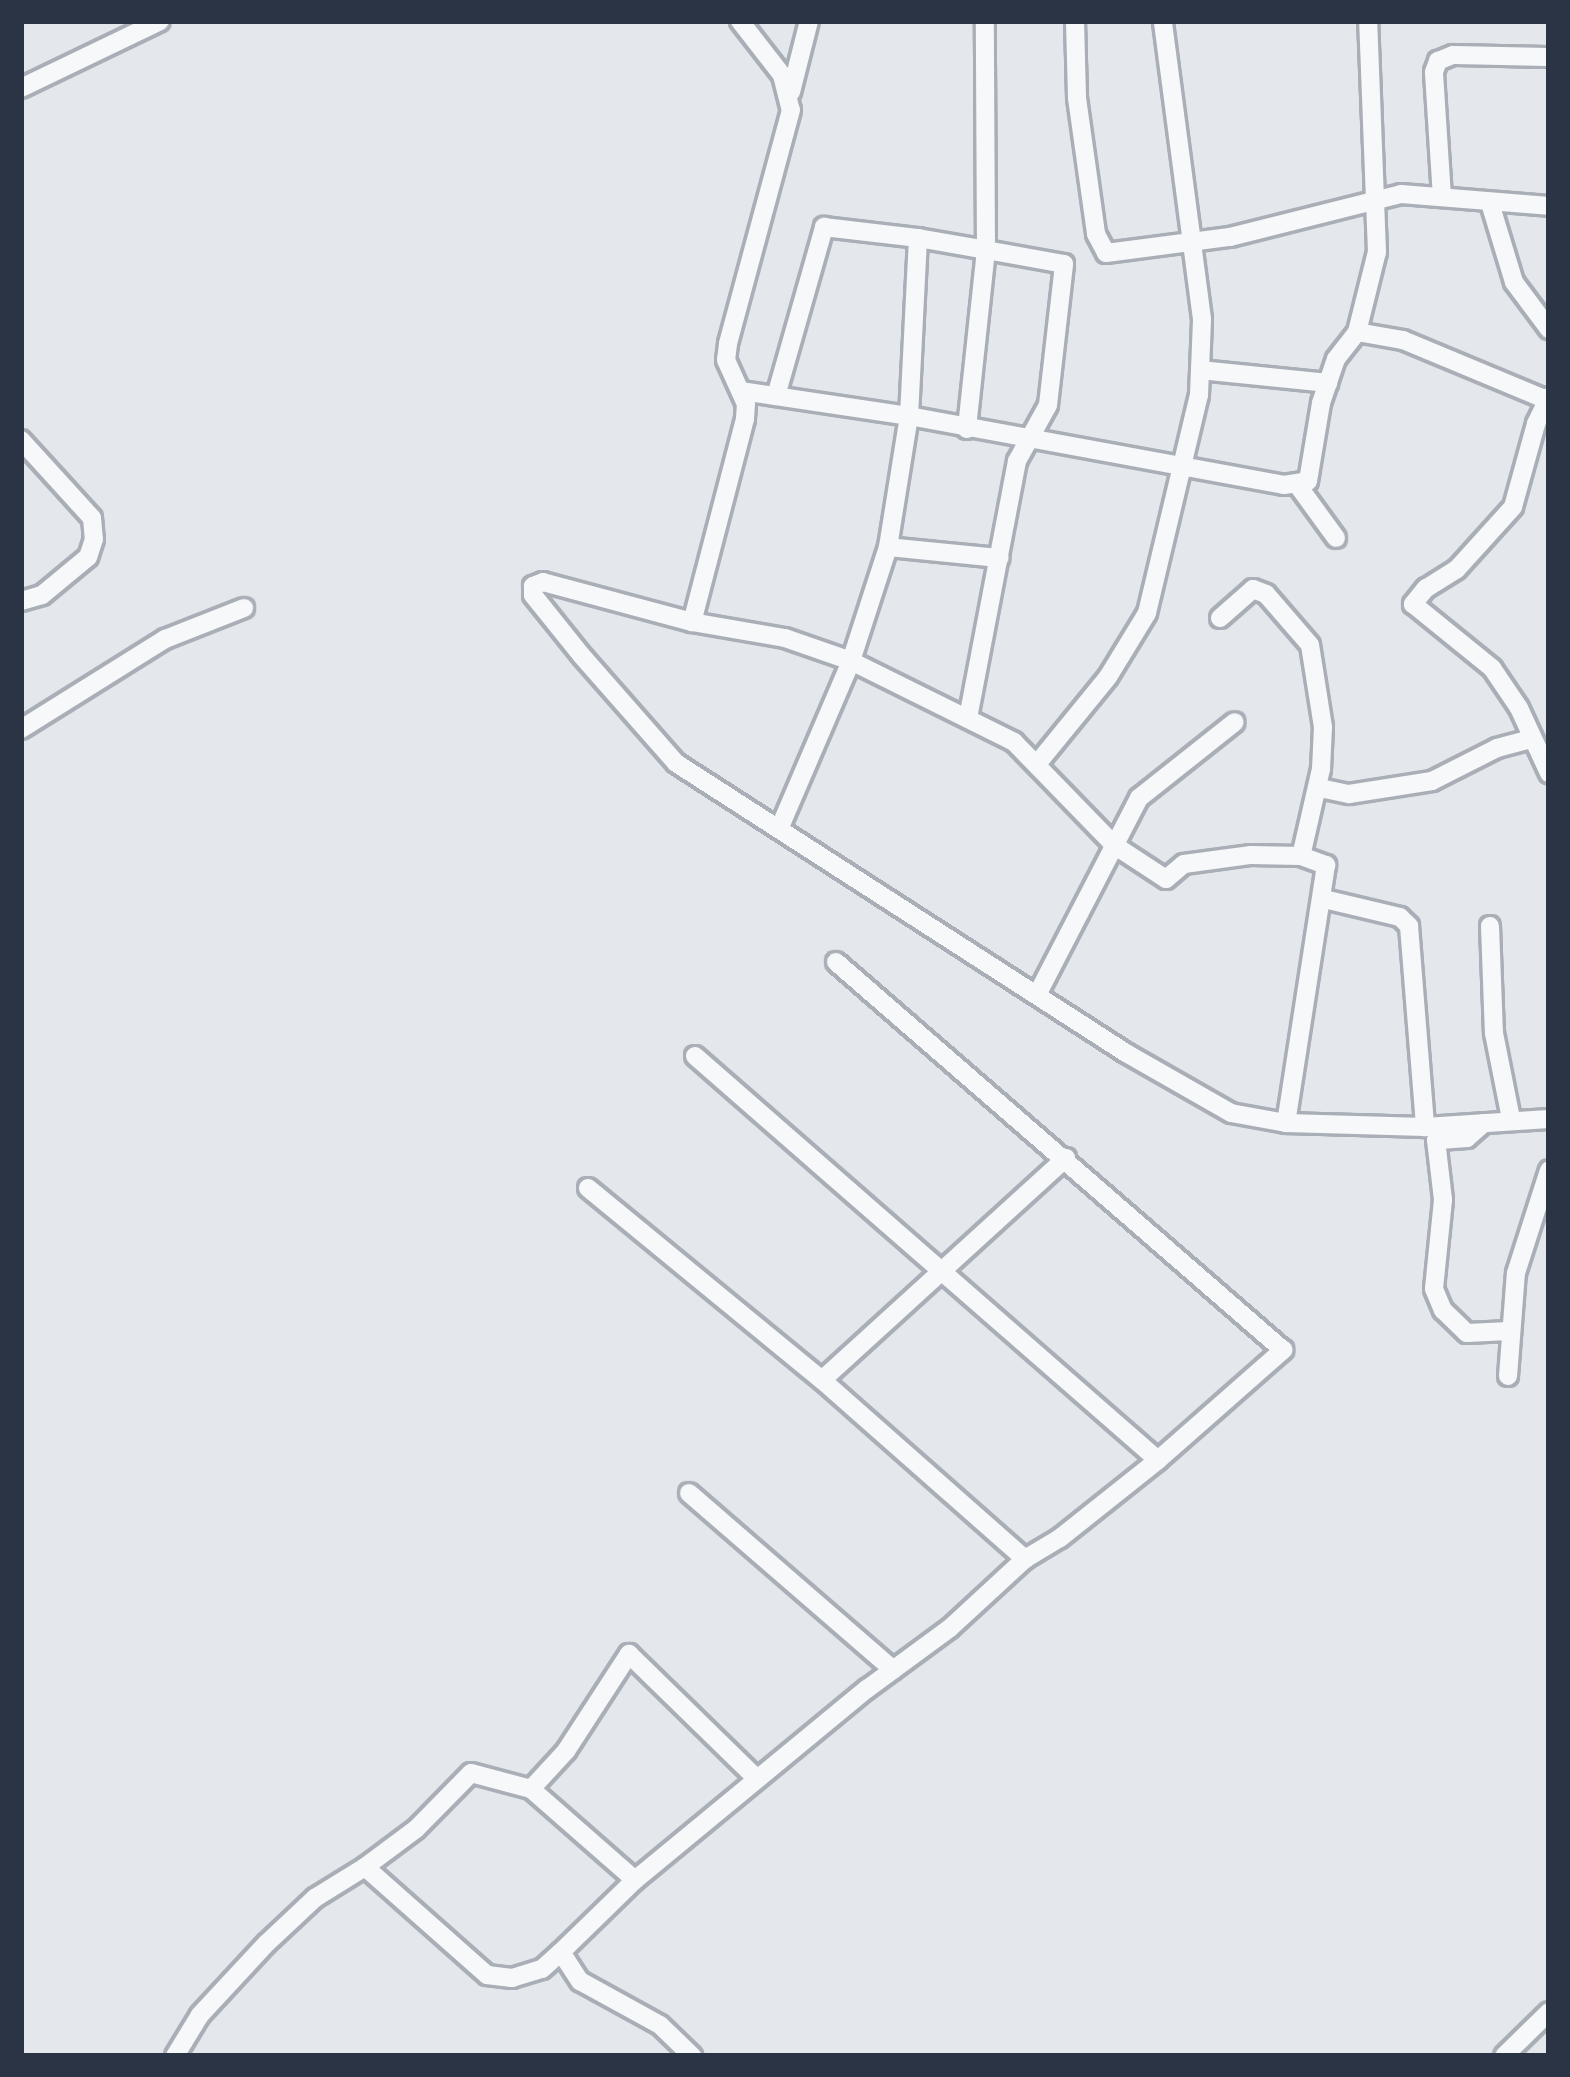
<!DOCTYPE html>
<style>
body{margin:0}
#map{position:relative;width:1570px;height:2077px;overflow:hidden;background:#e4e7ec;font-family:Figtree,sans-serif}
div>[style]{position:absolute}
.roads{filter:drop-shadow(3px 0 #a9aeb7) drop-shadow(-3px 0 #a9aeb7) drop-shadow(0 3px #a9aeb7) drop-shadow(0 -3px #a9aeb7)}
.minor>*{height:18px;margin:-9px;padding:0 9px;transform-origin:9px;border-radius:9px;background:#f7f8fa}
span{translate:-50% -50%;white-space:nowrap;text-align:center;line-height:1.15;-webkit-text-stroke:9px #f4f6f9;paint-order:stroke}
.frame{position:absolute;inset:0;border:24px solid #2b3445;pointer-events:none}
</style>
<div id="map">
<div class="roads">
<div class="minor">
<div style="left:740px;top:21px;width:68px;rotate:52.1deg"></div>
<div style="left:782px;top:75px;width:36px;rotate:76deg"></div>
<div style="left:791px;top:110px;width:242px;rotate:105.1deg"></div>
<div style="left:728px;top:344px;width:16px;rotate:97deg"></div>
<div style="left:726px;top:360px;width:48px;rotate:65.6deg"></div>
<div style="left:746px;top:404px;width:15px;rotate:94deg"></div>
<div style="left:745px;top:419px;width:210px;rotate:104.6deg"></div>
<div style="left:692px;top:622px;width:94px;rotate:9.8deg"></div>
<div style="left:785px;top:638px;width:70px;rotate:19.2deg"></div>
<div style="left:851px;top:661px;width:182px;rotate:26.4deg"></div>
<div style="left:1014px;top:742px;width:144px;rotate:45.8deg"></div>
<div style="left:1114px;top:845px;width:62px;rotate:33.2deg"></div>
<div style="left:1166px;top:879px;width:23px;rotate:-40deg"></div>
<div style="left:1184px;top:864px;width:68px;rotate:-7.7deg"></div>
<div style="left:1251px;top:855px;width:50px;rotate:1.1deg"></div>
<div style="left:1301px;top:856px;width:27px;rotate:20deg"></div>
<div style="left:1326px;top:865px;width:261px;rotate:98.8deg"></div>
<div style="left:1075px;top:21px;width:77px;rotate:88.5deg"></div>
<div style="left:1077px;top:98px;width:137px;rotate:82deg"></div>
<div style="left:1096px;top:234px;width:21px;rotate:62deg"></div>
<div style="left:1106px;top:253px;width:125px;rotate:-7.4deg"></div>
<div style="left:1230px;top:237px;width:176px;rotate:-14.1deg"></div>
<div style="left:1401px;top:194px;width:148px;rotate:4.6deg"></div>
<div style="left:21px;top:88px;width:154px;rotate:-25.7deg"></div>
<div style="left:791px;top:92px;width:73px;rotate:-75.8deg"></div>
<div style="left:1442px;top:197px;width:125px;rotate:-93.7deg"></div>
<div style="left:1434px;top:72px;width:12px;rotate:-70deg"></div>
<div style="left:1438px;top:61px;width:16px;rotate:-22deg"></div>
<div style="left:1453px;top:55px;width:96px;rotate:1.2deg"></div>
<div style="left:1490px;top:203px;width:83px;rotate:73.1deg"></div>
<div style="left:1514px;top:282px;width:59px;rotate:53.3deg"></div>
<div style="left:1357px;top:332px;width:47px;rotate:9.9deg"></div>
<div style="left:1403px;top:340px;width:156px;rotate:22.6deg"></div>
<div style="left:1200px;top:370px;width:129px;rotate:5.8deg"></div>
<div style="left:741px;top:391px;width:170px;rotate:8.5deg"></div>
<div style="left:909px;top:416px;width:381px;rotate:10.4deg"></div>
<div style="left:1284px;top:485px;width:24px;rotate:-9deg"></div>
<div style="left:1308px;top:481px;width:79px;rotate:-80.5deg"></div>
<div style="left:1321px;top:403px;width:46px;rotate:-71.2deg"></div>
<div style="left:1336px;top:359px;width:34px;rotate:-52deg"></div>
<div style="left:1357px;top:332px;width:82px;rotate:-76deg"></div>
<div style="left:1377px;top:252px;width:231px;rotate:-92.2deg"></div>
<div style="left:776px;top:396px;width:176px;rotate:-74.1deg"></div>
<div style="left:824px;top:227px;width:95px;rotate:6.7deg"></div>
<div style="left:1549px;top:397px;width:30px;rotate:116deg"></div>
<div style="left:1536px;top:424px;width:86px;rotate:105.5deg"></div>
<div style="left:1513px;top:507px;width:84px;rotate:132.1deg"></div>
<div style="left:1457px;top:569px;width:36px;rotate:148deg"></div>
<div style="left:1426px;top:588px;width:21px;rotate:129deg"></div>
<div style="left:1413px;top:604px;width:102px;rotate:39deg"></div>
<div style="left:1492px;top:668px;width:48px;rotate:56deg"></div>
<div style="left:1519px;top:708px;width:72px;rotate:65.2deg"></div>
<div style="left:21px;top:440px;width:105px;rotate:47.7deg"></div>
<div style="left:92px;top:518px;width:21px;rotate:85deg"></div>
<div style="left:94px;top:539px;width:19px;rotate:108deg"></div>
<div style="left:88px;top:557px;width:60px;rotate:140.4deg"></div>
<div style="left:42px;top:595px;width:22px;rotate:164deg"></div>
<div style="left:1299px;top:487px;width:63px;rotate:54deg"></div>
<div style="left:888px;top:547px;width:112px;rotate:5.7deg"></div>
<div style="left:1220px;top:618px;width:44px;rotate:-41.3deg"></div>
<div style="left:1253px;top:589px;width:14px;rotate:21deg"></div>
<div style="left:1266px;top:594px;width:67px;rotate:49.2deg"></div>
<div style="left:1310px;top:645px;width:83px;rotate:81deg"></div>
<div style="left:1323px;top:727px;width:42px;rotate:92.7deg"></div>
<div style="left:1321px;top:769px;width:89px;rotate:102.9deg"></div>
<div style="left:692px;top:622px;width:154px;rotate:-165deg"></div>
<div style="left:543px;top:582px;width:11px;rotate:158deg"></div>
<div style="left:533px;top:586px;width:9px;rotate:90deg"></div>
<div style="left:533px;top:595px;width:78px;rotate:51.2deg"></div>
<div style="left:582px;top:656px;width:142px;rotate:48.7deg"></div>
<div style="left:676px;top:763px;width:535px;rotate:32.8deg"></div>
<div style="left:1126px;top:1053px;width:121px;rotate:29.7deg"></div>
<div style="left:1231px;top:1113px;width:56px;rotate:10.3deg"></div>
<div style="left:1286px;top:1123px;width:139px;rotate:1.6deg"></div>
<div style="left:1425px;top:1127px;width:124px;rotate:-3.7deg"></div>
<div style="left:968px;top:718px;width:262px;rotate:-79.2deg"></div>
<div style="left:1017px;top:461px;width:64px;rotate:-61deg"></div>
<div style="left:1048px;top:405px;width:142px;rotate:-83.5deg"></div>
<div style="left:1064px;top:264px;width:79px;rotate:-169.8deg"></div>
<div style="left:986px;top:250px;width:229px;rotate:-90.3deg"></div>
<div style="left:21px;top:729px;width:170px;rotate:-32deg"></div>
<div style="left:165px;top:639px;width:85px;rotate:-21.4deg"></div>
<div style="left:1037px;top:764px;width:112px;rotate:-50.8deg"></div>
<div style="left:1108px;top:677px;width:75px;rotate:-58.6deg"></div>
<div style="left:1147px;top:613px;width:224px;rotate:-76.6deg"></div>
<div style="left:1199px;top:395px;width:76px;rotate:-87.7deg"></div>
<div style="left:1202px;top:319px;width:301px;rotate:-97.5deg"></div>
<div style="left:1320px;top:788px;width:30px;rotate:12deg"></div>
<div style="left:1349px;top:794px;width:84px;rotate:-8.9deg"></div>
<div style="left:1432px;top:781px;width:73px;rotate:-26.9deg"></div>
<div style="left:1497px;top:748px;width:35px;rotate:-15deg"></div>
<div style="left:780px;top:827px;width:181px;rotate:-66.8deg"></div>
<div style="left:851px;top:661px;width:120px;rotate:-72deg"></div>
<div style="left:888px;top:547px;width:133px;rotate:-80.9deg"></div>
<div style="left:909px;top:416px;width:178px;rotate:-87.1deg"></div>
<div style="left:918px;top:238px;width:69px;rotate:10deg"></div>
<div style="left:986px;top:250px;width:180px;rotate:96.1deg"></div>
<div style="left:1324px;top:899px;width:78px;rotate:13.3deg"></div>
<div style="left:1400px;top:917px;width:13px;rotate:45deg"></div>
<div style="left:1409px;top:926px;width:202px;rotate:85.4deg"></div>
<div style="left:1490px;top:926px;width:107px;rotate:87.9deg"></div>
<div style="left:1494px;top:1033px;width:88px;rotate:78.8deg"></div>
<div style="left:1038px;top:993px;width:220px;rotate:-62.6deg"></div>
<div style="left:1139px;top:798px;width:122px;rotate:-38.4deg"></div>
<div style="left:695px;top:1056px;width:614px;rotate:41.11deg"></div>
<div style="left:1484px;top:1123px;width:23px;rotate:139deg"></div>
<div style="left:1467px;top:1138px;width:31px;rotate:176deg"></div>
<div style="left:1436px;top:1140px;width:60px;rotate:83.3deg"></div>
<div style="left:1443px;top:1200px;width:89px;rotate:95.8deg"></div>
<div style="left:1434px;top:1289px;width:23px;rotate:67deg"></div>
<div style="left:1443px;top:1310px;width:33px;rotate:44deg"></div>
<div style="left:1467px;top:1333px;width:42px;rotate:-2.7deg"></div>
<div style="left:588px;top:1188px;width:303px;rotate:39.4deg"></div>
<div style="left:822px;top:1380px;width:271px;rotate:41.4deg"></div>
<div style="left:1508px;top:1376px;width:103px;rotate:-85.6deg"></div>
<div style="left:1516px;top:1273px;width:108px;rotate:-72.2deg"></div>
<div style="left:822px;top:1380px;width:330px;rotate:-42.3deg"></div>
<div style="left:689px;top:1493px;width:270px;rotate:40.9deg"></div>
<div style="left:531px;top:1789px;width:138px;rotate:41.2deg"></div>
<div style="left:365px;top:1867px;width:64px;rotate:-36.7deg"></div>
<div style="left:416px;top:1829px;width:78px;rotate:-45.5deg"></div>
<div style="left:471px;top:1773px;width:62px;rotate:14.9deg"></div>
<div style="left:531px;top:1789px;width:52px;rotate:-47.4deg"></div>
<div style="left:566px;top:1751px;width:116px;rotate:-57deg"></div>
<div style="left:629px;top:1654px;width:179px;rotate:44.3deg"></div>
<div style="left:561px;top:1952px;width:103px;rotate:-44.2deg"></div>
<div style="left:635px;top:1880px;width:301px;rotate:-39.5deg"></div>
<div style="left:867px;top:1689px;width:103px;rotate:-36.3deg"></div>
<div style="left:950px;top:1628px;width:102px;rotate:-42.6deg"></div>
<div style="left:1025px;top:1559px;width:41px;rotate:-31deg"></div>
<div style="left:1060px;top:1538px;width:125px;rotate:-38.5deg"></div>
<div style="left:1158px;top:1460px;width:167px;rotate:-41.3deg"></div>
<div style="left:1283px;top:1350px;width:592px;rotate:-139.04deg"></div>
<div style="left:175px;top:2056px;width:48px;rotate:-58.6deg"></div>
<div style="left:200px;top:2015px;width:98px;rotate:-47.1deg"></div>
<div style="left:267px;top:1943px;width:66px;rotate:-43.2deg"></div>
<div style="left:315px;top:1898px;width:59px;rotate:-31.8deg"></div>
<div style="left:365px;top:1867px;width:163px;rotate:41.5deg"></div>
<div style="left:487px;top:1975px;width:25px;rotate:7deg"></div>
<div style="left:512px;top:1978px;width:31px;rotate:-17deg"></div>
<div style="left:542px;top:1969px;width:25px;rotate:-42deg"></div>
<div style="left:561px;top:1952px;width:35px;rotate:57deg"></div>
<div style="left:580px;top:1981px;width:91px;rotate:28.8deg"></div>
<div style="left:660px;top:2025px;width:45px;rotate:44.1deg"></div>
<div style="left:1504px;top:2056px;width:63px;rotate:-44.4deg"></div>
</div>
</div>
<div class="frame"></div>
</div>
